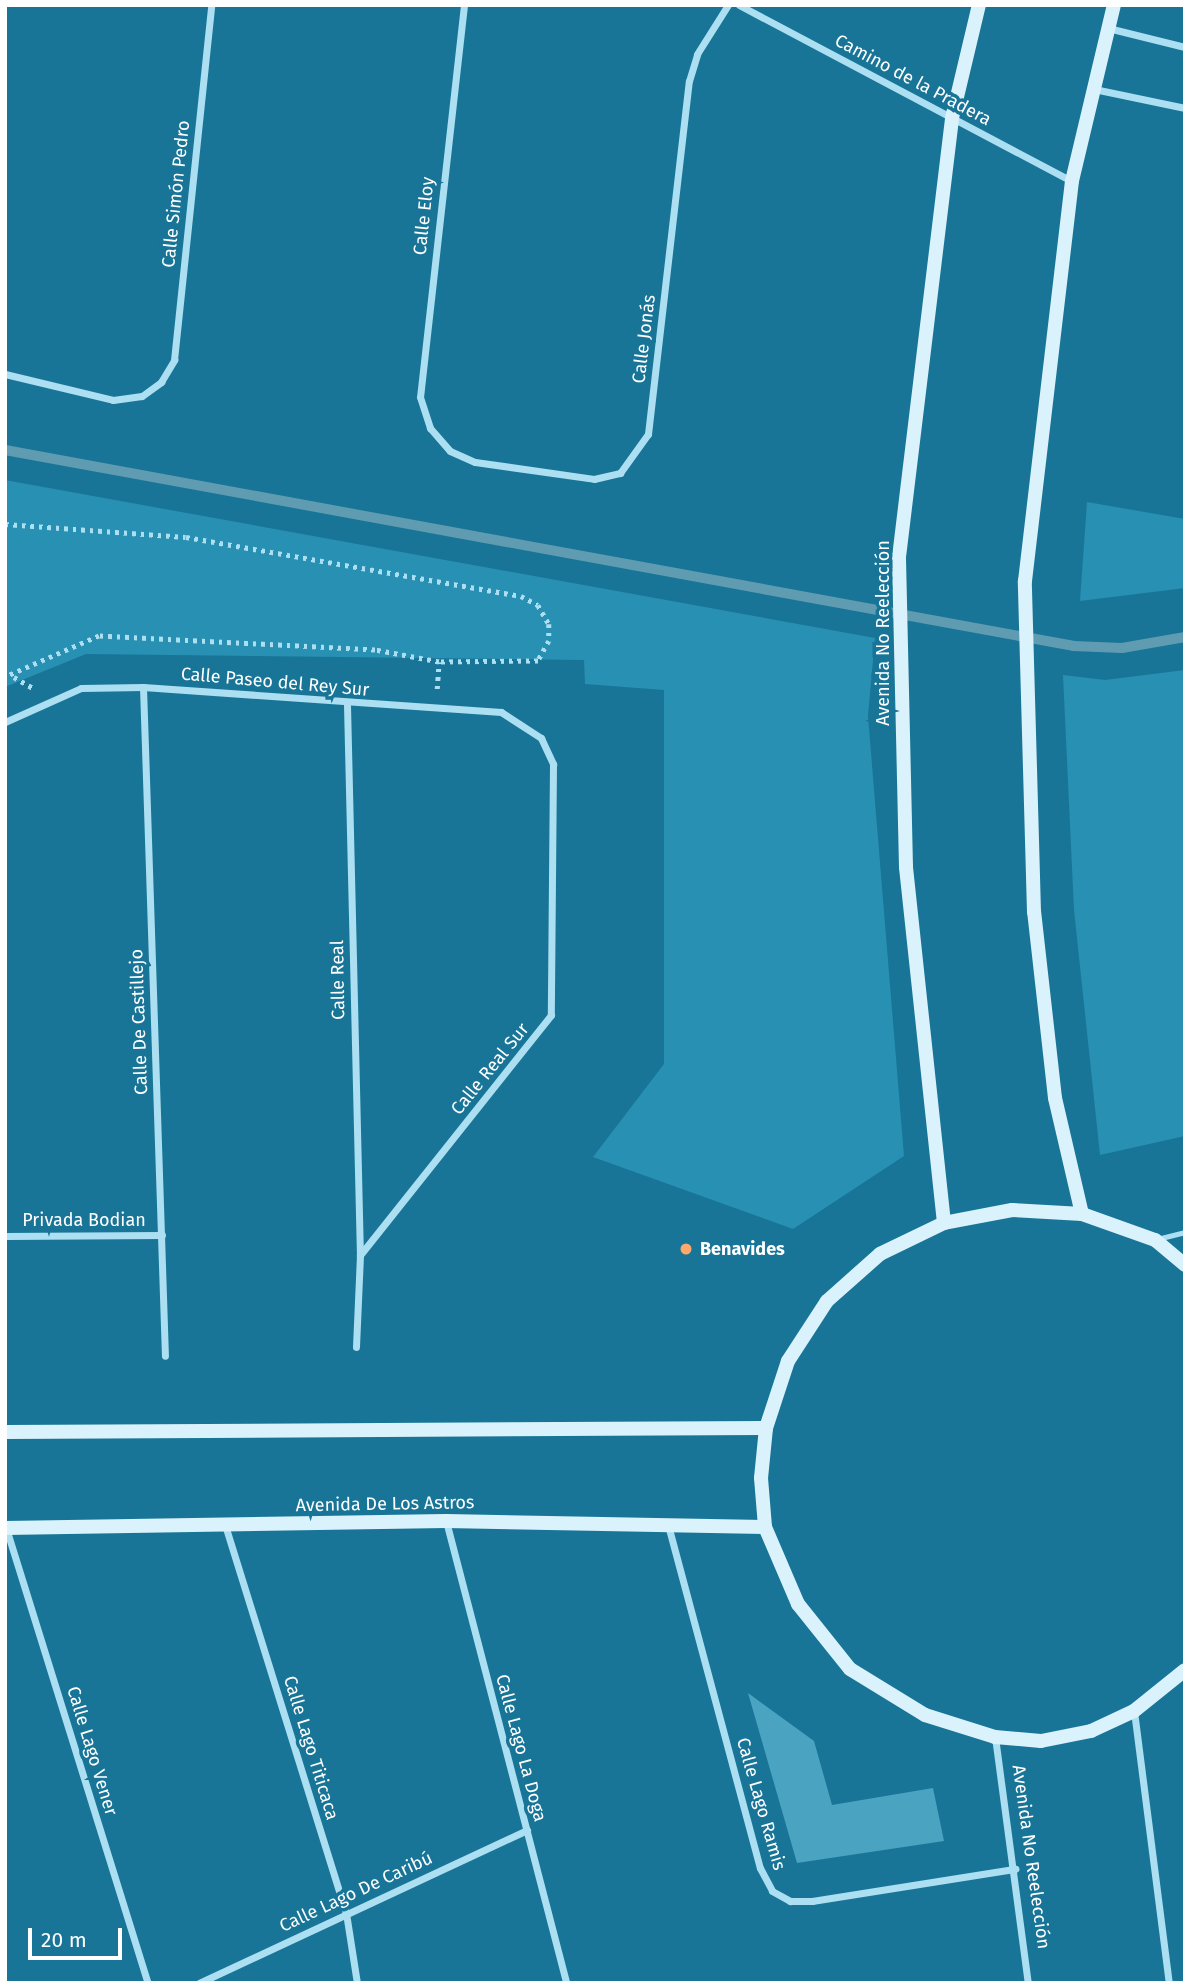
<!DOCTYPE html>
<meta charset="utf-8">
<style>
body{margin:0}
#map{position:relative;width:1190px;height:1988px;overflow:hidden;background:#187597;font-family:"Fira Sans",sans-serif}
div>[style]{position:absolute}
.green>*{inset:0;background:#2890b3}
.stream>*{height:10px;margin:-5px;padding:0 5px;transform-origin:5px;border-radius:5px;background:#5f9cb1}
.building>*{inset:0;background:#4aa3c1}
.path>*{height:4.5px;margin-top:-2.25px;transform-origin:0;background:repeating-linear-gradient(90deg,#acdff1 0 3.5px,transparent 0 8.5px)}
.service>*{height:5px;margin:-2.5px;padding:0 2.5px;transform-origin:2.5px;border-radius:2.5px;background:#acdff1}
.minor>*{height:7px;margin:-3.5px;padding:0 3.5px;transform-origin:3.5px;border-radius:3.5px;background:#acdff1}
.secondary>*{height:14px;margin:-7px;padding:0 7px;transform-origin:7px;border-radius:7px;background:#daf2fb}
.dots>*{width:19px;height:19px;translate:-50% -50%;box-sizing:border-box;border:4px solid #187597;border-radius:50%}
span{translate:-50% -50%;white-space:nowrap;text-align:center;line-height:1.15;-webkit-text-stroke:7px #187597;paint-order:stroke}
.street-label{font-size:18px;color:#fff}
.poi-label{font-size:18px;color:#fff;font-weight:700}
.left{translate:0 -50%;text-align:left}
.frame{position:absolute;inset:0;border:7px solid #fff;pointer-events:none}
.scale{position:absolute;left:28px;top:1928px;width:94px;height:32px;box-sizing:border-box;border:4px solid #fff;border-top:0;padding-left:9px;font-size:21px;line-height:24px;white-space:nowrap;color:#fff;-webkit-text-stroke:5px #187597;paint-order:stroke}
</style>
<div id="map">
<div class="green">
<div style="clip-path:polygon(5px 480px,875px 638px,868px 716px,904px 1156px,793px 1229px,593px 1157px,664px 1064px,664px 690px,585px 684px,584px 660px,86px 654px,5px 687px)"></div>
<div style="clip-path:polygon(1087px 502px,1185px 519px,1185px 588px,1080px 601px)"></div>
<div style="clip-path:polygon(1185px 670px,1185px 1136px,1100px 1155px,1074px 910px,1063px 675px,1105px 680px)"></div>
</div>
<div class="stream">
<div style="left:5px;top:450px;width:1087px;rotate:10.39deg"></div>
<div style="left:1074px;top:646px;width:48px;rotate:2.4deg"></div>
<div style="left:1122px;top:648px;width:64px;rotate:-9.9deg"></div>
</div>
<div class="building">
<div style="clip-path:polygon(748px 1693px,814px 1741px,832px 1805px,933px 1788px,944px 1841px,797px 1863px)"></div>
</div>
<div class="path">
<div style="left:5px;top:524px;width:181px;rotate:4.1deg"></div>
<div style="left:186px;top:537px;width:340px;rotate:10deg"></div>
<div style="left:521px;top:596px;width:19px;rotate:28deg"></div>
<div style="left:538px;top:605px;width:22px;rotate:60deg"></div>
<div style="left:549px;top:624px;width:17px;rotate:90deg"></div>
<div style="left:549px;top:641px;width:23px;rotate:119deg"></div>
<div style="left:538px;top:661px;width:99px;rotate:179.4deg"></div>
<div style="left:439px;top:662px;width:65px;rotate:-169.4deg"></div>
<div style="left:375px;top:650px;width:276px;rotate:-177.1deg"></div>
<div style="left:99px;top:636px;width:103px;rotate:156.4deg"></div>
<div style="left:14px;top:677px;width:22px;rotate:30deg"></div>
<div style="left:437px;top:689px;width:27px;rotate:-86deg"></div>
</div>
<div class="service">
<div style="left:1157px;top:1239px;width:29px;rotate:-14deg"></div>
</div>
<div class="minor">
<div style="left:464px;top:5px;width:394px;rotate:96.4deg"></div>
<div style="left:420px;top:397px;width:33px;rotate:72deg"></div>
<div style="left:430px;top:428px;width:30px;rotate:49deg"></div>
<div style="left:450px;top:451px;width:27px;rotate:24deg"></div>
<div style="left:475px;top:462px;width:120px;rotate:8.1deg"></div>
<div style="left:594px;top:479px;width:27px;rotate:-13deg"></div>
<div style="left:620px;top:473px;width:48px;rotate:-54.3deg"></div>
<div style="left:648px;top:434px;width:355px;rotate:-83.4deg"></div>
<div style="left:689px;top:81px;width:28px;rotate:-73deg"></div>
<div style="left:697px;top:54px;width:58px;rotate:-57.7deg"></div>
<div style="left:739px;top:5px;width:377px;rotate:27.9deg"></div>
<div style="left:1108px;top:28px;width:79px;rotate:13.9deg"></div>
<div style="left:1094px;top:89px;width:93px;rotate:11.8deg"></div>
<div style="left:5px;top:374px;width:111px;rotate:13.5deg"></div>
<div style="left:113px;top:400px;width:29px;rotate:-8deg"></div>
<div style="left:142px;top:396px;width:24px;rotate:-36deg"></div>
<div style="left:161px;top:382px;width:26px;rotate:-59deg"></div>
<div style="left:174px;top:360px;width:357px;rotate:-84deg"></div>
<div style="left:143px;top:687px;width:669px;rotate:88.12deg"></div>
<div style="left:347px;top:705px;width:550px;rotate:88.65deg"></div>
<div style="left:360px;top:1255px;width:92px;rotate:92.5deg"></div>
<div style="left:5px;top:722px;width:83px;rotate:-24.1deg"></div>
<div style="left:81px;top:688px;width:62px;rotate:-0.9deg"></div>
<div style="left:143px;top:687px;width:359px;rotate:4deg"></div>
<div style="left:501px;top:712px;width:48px;rotate:33deg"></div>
<div style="left:541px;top:738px;width:29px;rotate:65deg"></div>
<div style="left:553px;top:764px;width:251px;rotate:90.5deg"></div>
<div style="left:551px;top:1015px;width:307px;rotate:128.5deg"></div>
<div style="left:5px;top:1236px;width:157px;rotate:-0.4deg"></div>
<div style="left:446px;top:1521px;width:477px;rotate:75.4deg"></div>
<div style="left:225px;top:1525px;width:406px;rotate:72.7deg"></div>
<div style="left:346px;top:1913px;width:71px;rotate:81.1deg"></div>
<div style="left:668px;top:1525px;width:355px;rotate:75deg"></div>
<div style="left:760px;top:1868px;width:26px;rotate:62deg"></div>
<div style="left:772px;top:1891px;width:21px;rotate:29deg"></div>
<div style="left:790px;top:1901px;width:22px"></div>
<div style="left:812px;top:1901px;width:206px;rotate:-9deg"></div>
<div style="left:6px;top:1528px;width:477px;rotate:72.7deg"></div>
<div style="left:1134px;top:1711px;width:274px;rotate:82.7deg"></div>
<div style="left:995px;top:1737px;width:248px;rotate:82.4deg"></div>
<div style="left:199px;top:1983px;width:362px;rotate:-25deg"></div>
</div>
<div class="secondary">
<div style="left:1082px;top:1214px;width:119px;rotate:-103.1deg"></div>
<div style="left:1055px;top:1098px;width:187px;rotate:-96.4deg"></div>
<div style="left:1034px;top:912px;width:331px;rotate:-91.6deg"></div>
<div style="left:1025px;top:581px;width:403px;rotate:-83.3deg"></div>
<div style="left:1072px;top:181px;width:181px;rotate:-76.6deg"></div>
<div style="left:944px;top:1223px;width:358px;rotate:-96.1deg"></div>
<div style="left:906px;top:867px;width:310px;rotate:-91.3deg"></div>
<div style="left:899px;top:557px;width:442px;rotate:-83.1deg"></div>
<div style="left:952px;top:118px;width:116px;rotate:-76.6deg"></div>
<div style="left:1185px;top:1265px;width:39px;rotate:-140deg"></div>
<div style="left:1155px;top:1240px;width:77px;rotate:-160.4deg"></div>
<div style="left:1082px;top:1214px;width:70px;rotate:-176.7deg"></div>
<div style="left:1012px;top:1210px;width:69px;rotate:169.2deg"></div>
<div style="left:944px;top:1223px;width:71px;rotate:154.2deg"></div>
<div style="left:880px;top:1254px;width:71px;rotate:138.4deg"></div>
<div style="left:827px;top:1301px;width:72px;rotate:123deg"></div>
<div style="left:788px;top:1361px;width:71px;rotate:108.2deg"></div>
<div style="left:766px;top:1428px;width:50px;rotate:95.7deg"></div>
<div style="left:761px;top:1478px;width:49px;rotate:85.3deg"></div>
<div style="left:765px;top:1527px;width:84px;rotate:66.8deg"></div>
<div style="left:798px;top:1604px;width:83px;rotate:51.3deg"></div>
<div style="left:850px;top:1669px;width:88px;rotate:31.5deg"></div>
<div style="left:925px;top:1715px;width:73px;rotate:17.4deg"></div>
<div style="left:995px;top:1737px;width:46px;rotate:5deg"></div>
<div style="left:1041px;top:1741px;width:51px;rotate:-11.3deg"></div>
<div style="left:1091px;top:1731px;width:47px;rotate:-24.9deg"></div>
<div style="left:1134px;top:1711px;width:65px;rotate:-38.8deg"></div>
<div style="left:5px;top:1432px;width:761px;rotate:-0.3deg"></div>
<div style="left:5px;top:1528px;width:441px;rotate:-0.9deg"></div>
<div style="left:446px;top:1521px;width:319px;rotate:1.1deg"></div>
</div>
<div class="dots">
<div style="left:686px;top:1249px;background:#ffa86b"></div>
</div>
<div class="street-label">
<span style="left:913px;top:80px;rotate:28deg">Camino de la Pradera</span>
<span style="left:176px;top:194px;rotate:-84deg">Calle Simón Pedro</span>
<span style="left:424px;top:216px;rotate:-84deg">Calle Eloy</span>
<span style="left:644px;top:339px;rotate:-83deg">Calle Jonás</span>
<span style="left:883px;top:633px;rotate:-90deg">Avenida No Reelección</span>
<span style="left:275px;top:682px;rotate:5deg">Calle Paseo del Rey Sur</span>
<span style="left:338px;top:980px;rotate:-91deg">Calle Real</span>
<span style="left:139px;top:1022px;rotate:-92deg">Calle De Castillejo</span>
<span style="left:490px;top:1069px;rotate:-51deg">Calle Real Sur</span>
<span style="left:84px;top:1220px">Privada Bodian</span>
<span style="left:385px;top:1504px;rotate:-1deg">Avenida De Los Astros</span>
<span style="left:311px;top:1748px;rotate:73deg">Calle Lago Titicaca</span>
<span style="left:521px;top:1748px;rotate:75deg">Calle Lago La Doga</span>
<span style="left:92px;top:1751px;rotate:73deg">Calle Lago Vener</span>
<span style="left:761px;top:1804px;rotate:74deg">Calle Lago Ramis</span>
<span style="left:1031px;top:1857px;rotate:82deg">Avenida No Reelección</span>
<span style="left:356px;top:1892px;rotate:-25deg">Calle Lago De Caribú</span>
</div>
<div class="poi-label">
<span class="left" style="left:700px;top:1249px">Benavides</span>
</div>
<div class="frame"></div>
<div class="scale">20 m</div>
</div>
